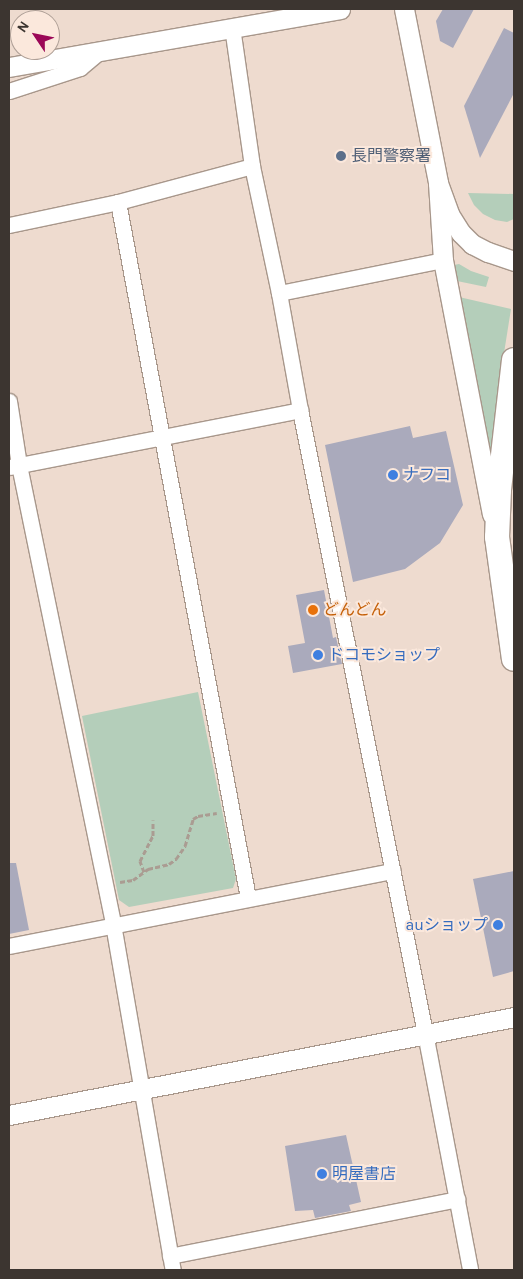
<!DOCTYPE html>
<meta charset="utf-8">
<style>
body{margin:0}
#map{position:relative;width:523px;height:1279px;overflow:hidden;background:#eedbcf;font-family:Karla,"Noto Sans JP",sans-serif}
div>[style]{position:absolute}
.green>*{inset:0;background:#b4ceba}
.building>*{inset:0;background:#aaaabc}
.path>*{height:3px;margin-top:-1.5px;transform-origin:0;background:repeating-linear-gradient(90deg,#aa9c92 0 5px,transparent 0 7.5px)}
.roads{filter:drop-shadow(1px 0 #a8978b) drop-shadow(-1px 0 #a8978b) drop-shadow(0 1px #a8978b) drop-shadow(0 -1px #a8978b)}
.minor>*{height:15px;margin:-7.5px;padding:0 7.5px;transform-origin:7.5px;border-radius:7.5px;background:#fff}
.tertiary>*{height:19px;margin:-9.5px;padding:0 9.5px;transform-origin:9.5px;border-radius:9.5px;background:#fff}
.trunk>*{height:24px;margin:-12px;padding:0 12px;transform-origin:12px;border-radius:12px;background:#fff}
.dots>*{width:14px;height:14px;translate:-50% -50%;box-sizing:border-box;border:2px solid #fbe8dc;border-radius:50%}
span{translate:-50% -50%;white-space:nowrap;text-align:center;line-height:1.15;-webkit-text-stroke:4px #fbe8dc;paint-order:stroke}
.service-label{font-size:16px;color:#4e5e75}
.left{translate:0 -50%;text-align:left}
.shop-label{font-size:16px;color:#366cbe}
.right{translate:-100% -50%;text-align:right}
.food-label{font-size:16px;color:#c56008}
.frame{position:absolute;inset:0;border:10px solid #3c3530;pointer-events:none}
.north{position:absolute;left:10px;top:10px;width:50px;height:50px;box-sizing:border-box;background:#fbe8dc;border:1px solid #afa097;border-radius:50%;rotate:304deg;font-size:14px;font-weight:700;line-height:20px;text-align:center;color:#3c3530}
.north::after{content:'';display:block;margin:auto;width:18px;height:22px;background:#9b0857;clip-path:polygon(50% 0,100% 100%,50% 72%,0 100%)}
</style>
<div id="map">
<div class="green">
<div style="clip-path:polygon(468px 193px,514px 194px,514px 219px,507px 222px,495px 220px,483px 214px,474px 205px)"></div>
<div style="clip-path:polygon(459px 264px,471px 271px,489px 277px,486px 287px,457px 281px,454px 265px)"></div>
<div style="clip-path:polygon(459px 297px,511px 309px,501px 372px,493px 449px,486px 450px)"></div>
<div style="clip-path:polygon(198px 692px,236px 879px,233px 888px,129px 907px,119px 900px,82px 716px)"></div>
</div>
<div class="building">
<div style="clip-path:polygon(443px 9px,474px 9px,453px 48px,440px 41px,436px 21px)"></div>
<div style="clip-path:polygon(504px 28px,514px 33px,514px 93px,480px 158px,464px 106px)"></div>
<div style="clip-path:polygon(410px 426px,413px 438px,446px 431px,463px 505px,440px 543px,405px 569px,353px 582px,325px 445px)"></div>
<div style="clip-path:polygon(324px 590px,333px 638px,336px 637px,342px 664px,293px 673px,288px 646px,305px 643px,296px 595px)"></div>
<div style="clip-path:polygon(9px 863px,16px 863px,29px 930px,9px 934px)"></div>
<div style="clip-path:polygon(514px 871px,514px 971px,493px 977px,473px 879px)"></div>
<div style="clip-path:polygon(346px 1135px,361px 1202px,349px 1205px,351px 1211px,315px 1218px,313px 1210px,295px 1211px,285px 1146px)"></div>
</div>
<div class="path">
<div style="left:144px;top:872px;width:12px;rotate:-110deg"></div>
<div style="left:140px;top:861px;width:28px;rotate:-63deg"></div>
<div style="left:153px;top:836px;width:16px;rotate:-90deg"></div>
<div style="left:120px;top:882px;width:13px;rotate:-9deg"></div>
<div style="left:133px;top:880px;width:19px;rotate:-36deg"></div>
<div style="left:148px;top:869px;width:22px;rotate:-13deg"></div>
<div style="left:169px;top:864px;width:9px;rotate:-36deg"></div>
<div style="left:176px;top:859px;width:16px;rotate:-55deg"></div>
<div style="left:185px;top:846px;width:28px;rotate:-73deg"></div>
<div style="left:193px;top:819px;width:6px;rotate:-31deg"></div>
<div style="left:198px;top:816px;width:19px;rotate:-9deg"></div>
</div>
<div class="roads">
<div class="minor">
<div style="left:232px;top:27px;width:140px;rotate:81.8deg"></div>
<div style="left:252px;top:166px;width:130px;rotate:78deg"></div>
<div style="left:9px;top:91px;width:75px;rotate:-17.9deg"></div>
<div style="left:80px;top:68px;width:26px;rotate:-40deg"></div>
<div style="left:118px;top:202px;width:708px;rotate:79.42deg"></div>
<div style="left:9px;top:225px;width:111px;rotate:-11.9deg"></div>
<div style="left:118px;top:202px;width:139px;rotate:-15deg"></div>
<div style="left:443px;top:260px;width:167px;rotate:168.6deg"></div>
<div style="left:279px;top:293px;width:119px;rotate:79.8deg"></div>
<div style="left:300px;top:410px;width:635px;rotate:78.65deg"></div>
<div style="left:425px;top:1033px;width:241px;rotate:79.2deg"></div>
<div style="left:9px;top:401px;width:65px;rotate:81.1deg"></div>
<div style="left:19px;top:465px;width:469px;rotate:78.4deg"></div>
<div style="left:113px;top:924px;width:351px;rotate:80.2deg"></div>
<div style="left:10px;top:467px;width:296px;rotate:-11.1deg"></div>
<div style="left:9px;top:946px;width:391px;rotate:-11.1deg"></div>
<div style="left:170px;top:1256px;width:293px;rotate:-11.2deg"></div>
</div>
<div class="tertiary">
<div style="left:404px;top:9px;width:177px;rotate:78.9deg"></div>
<div style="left:438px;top:183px;width:33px;rotate:70deg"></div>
<div style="left:449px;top:214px;width:22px;rotate:58deg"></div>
<div style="left:461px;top:233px;width:16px;rotate:45deg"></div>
<div style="left:472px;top:244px;width:18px;rotate:27deg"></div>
<div style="left:488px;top:252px;width:28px;rotate:19deg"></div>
<div style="left:9px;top:67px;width:336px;rotate:-9.9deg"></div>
<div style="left:438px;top:183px;width:77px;rotate:86.3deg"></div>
<div style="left:443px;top:260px;width:259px;rotate:79.1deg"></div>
<div style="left:9px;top:1115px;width:514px;rotate:-10.98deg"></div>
</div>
<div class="trunk">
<div style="left:514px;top:360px;width:131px;rotate:96.6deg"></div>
<div style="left:499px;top:490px;width:47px;rotate:92.4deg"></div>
<div style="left:497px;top:537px;width:123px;rotate:82.1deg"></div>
</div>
</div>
<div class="dots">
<div style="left:341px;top:156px;background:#5c6f8a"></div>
<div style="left:393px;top:475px;background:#3f7fe0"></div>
<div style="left:313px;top:610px;background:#e8710a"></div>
<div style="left:318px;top:655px;background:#3f7fe0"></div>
<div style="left:498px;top:925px;background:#3f7fe0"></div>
<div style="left:322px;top:1174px;background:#3f7fe0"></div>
</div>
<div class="service-label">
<span class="left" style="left:351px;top:156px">長門警察署</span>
</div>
<div class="shop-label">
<span class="left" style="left:403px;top:475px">ナフコ</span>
<span class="left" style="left:328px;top:655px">ドコモショップ</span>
<span class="right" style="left:488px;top:925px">auショップ</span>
<span class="left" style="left:332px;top:1174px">明屋書店</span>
</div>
<div class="food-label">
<span class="left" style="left:323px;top:610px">どんどん</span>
</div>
<div class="frame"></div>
<div class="north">N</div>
</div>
